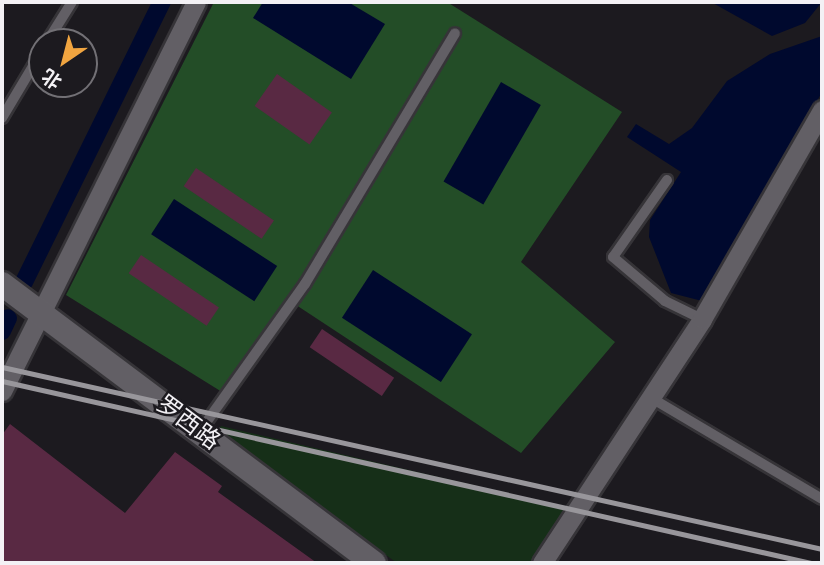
<!DOCTYPE html>
<meta charset="utf-8">
<style>
body{margin:0}
#map{position:relative;width:824px;height:565px;overflow:hidden;background:#1c1a1f;font-family:"Fira Sans","Noto Sans SC",sans-serif}
div>[style]{position:absolute}
.green>*{inset:0;background:#162f18}
.forest>*{inset:0;background:#234d27}
.water>*{inset:0;background:#00092e;transform-origin:0 0}
.canal>*{height:18px;margin:-9px;padding:0 9px;transform-origin:9px;border-radius:9px;background:#00092e}
.building>*{inset:0;background:#592943;transform-origin:0 0}
.roads{filter:drop-shadow(2px 0 #363438) drop-shadow(-2px 0 #363438) drop-shadow(0 2px #363438) drop-shadow(0 -2px #363438)}
.service>*{height:10px;margin:-5px;padding:0 5px;transform-origin:5px;border-radius:5px;background:#625f65}
.minor>*{height:19px;margin:-9.5px;padding:0 9.5px;transform-origin:9.5px;border-radius:9.5px;background:#625f65}
.tertiary>*{height:24px;margin:-12px;padding:0 12px;transform-origin:12px;border-radius:12px;background:#625f65}
.rail>*{height:5px;margin:-2.5px;padding:0 2.5px;transform-origin:2.5px;border-radius:2.5px;background:#98969b}
span{translate:-50% -50%;white-space:nowrap;text-align:center;line-height:1.15;-webkit-text-stroke:5px #1c1a1f;paint-order:stroke}
.street-label{font-size:24px;color:#f3f1f5}
.frame{position:absolute;inset:0;border:4px solid #f3f1f5;pointer-events:none}
.north{position:absolute;left:28px;top:28px;width:70px;height:70px;box-sizing:border-box;background:#1c1a1f;border:2px solid #727075;border-radius:50%;rotate:215deg;font-size:19px;font-weight:700;line-height:28px;text-align:center;color:#f3f1f5}
.north::after{content:'';display:block;margin:auto;width:24px;height:32px;background:#f1a540;clip-path:polygon(50% 0,100% 100%,50% 72%,0 100%)}
</style>
<div id="map">
<div class="green">
<div style="clip-path:polygon(221px 426px,567px 507px,530px 563px,397px 563px,216px 433px)"></div>
</div>
<div class="forest">
<div style="clip-path:polygon(214px 2px,447px 2px,622px 112px,521px 262px,615px 342px,521px 453px,287px 299px,222px 392px,66px 295px)"></div>
</div>
<div class="water">
<div style="clip-path:polygon(263px 2px,348px 2px,385px 24px,351px 79px,253px 18px)"></div>
<div style="clip-path:polygon(711px 2px,822px 2px,805px 23px,772px 36px)"></div>
<div style="clip-path:polygon(822px 36px,822px 92px,706px 302px,671px 293px,649px 237px,650px 220px,681px 172px,627px 137px,636px 124px,669px 144px,692px 128px,727px 81px,770px 54px)"></div>
<div style="left:501px;top:82px;width:46px;height:115px;rotate:30deg"></div>
<div style="left:174px;top:199px;width:123px;height:42px;rotate:33deg"></div>
<div style="left:373px;top:270px;width:118px;height:57px;rotate:33deg"></div>
</div>
<div class="canal">
<div style="left:24px;top:282px;width:312px;rotate:-63.8deg"></div>
<div style="left:2px;top:331px;width:14px;rotate:-65deg"></div>
</div>
<div class="building">
<div style="left:277px;top:74px;width:67px;height:39px;rotate:35deg"></div>
<div style="left:196px;top:168px;width:94px;height:22px;rotate:34deg"></div>
<div style="left:141px;top:255px;width:94px;height:22px;rotate:34deg"></div>
<div style="left:322px;top:329px;width:87px;height:22px;rotate:34deg"></div>
<div style="clip-path:polygon(10px 424px,125px 513px,175px 452px,222px 486px,218px 492px,317px 563px,2px 563px,2px 435px)"></div>
</div>
<div class="roads">
<div class="service">
<div style="left:47px;top:42px;width:47px;rotate:-58deg"></div>
<div style="left:2px;top:118px;width:78px;rotate:-59.2deg"></div>
<div style="left:667px;top:180px;width:94px;rotate:125deg"></div>
<div style="left:613px;top:257px;width:68px;rotate:40.2deg"></div>
<div style="left:665px;top:301px;width:41px;rotate:25.9deg"></div>
<div style="left:653px;top:399px;width:196px;rotate:30.6deg"></div>
<div style="left:200px;top:431px;width:181px;rotate:-54.5deg"></div>
<div style="left:305px;top:284px;width:292px;rotate:-59.1deg"></div>
</div>
<div class="minor">
<div style="left:2px;top:391px;width:435px;rotate:-63.5deg"></div>
<div style="left:542px;top:563px;width:292px;rotate:-56.7deg"></div>
<div style="left:702px;top:319px;width:241px;rotate:-60.1deg"></div>
</div>
<div class="tertiary">
<div style="left:2px;top:284px;width:465px;rotate:36.9deg"></div>
</div>
</div>
<div class="rail">
<div style="left:2px;top:367px;width:840px;rotate:12.51deg"></div>
<div style="left:2px;top:381px;width:829px;rotate:12.68deg"></div>
</div>
<div class="street-label">
<span style="left:188px;top:423px;rotate:37deg">罗西路</span>
</div>
<div class="frame"></div>
<div class="north">北</div>
</div>
